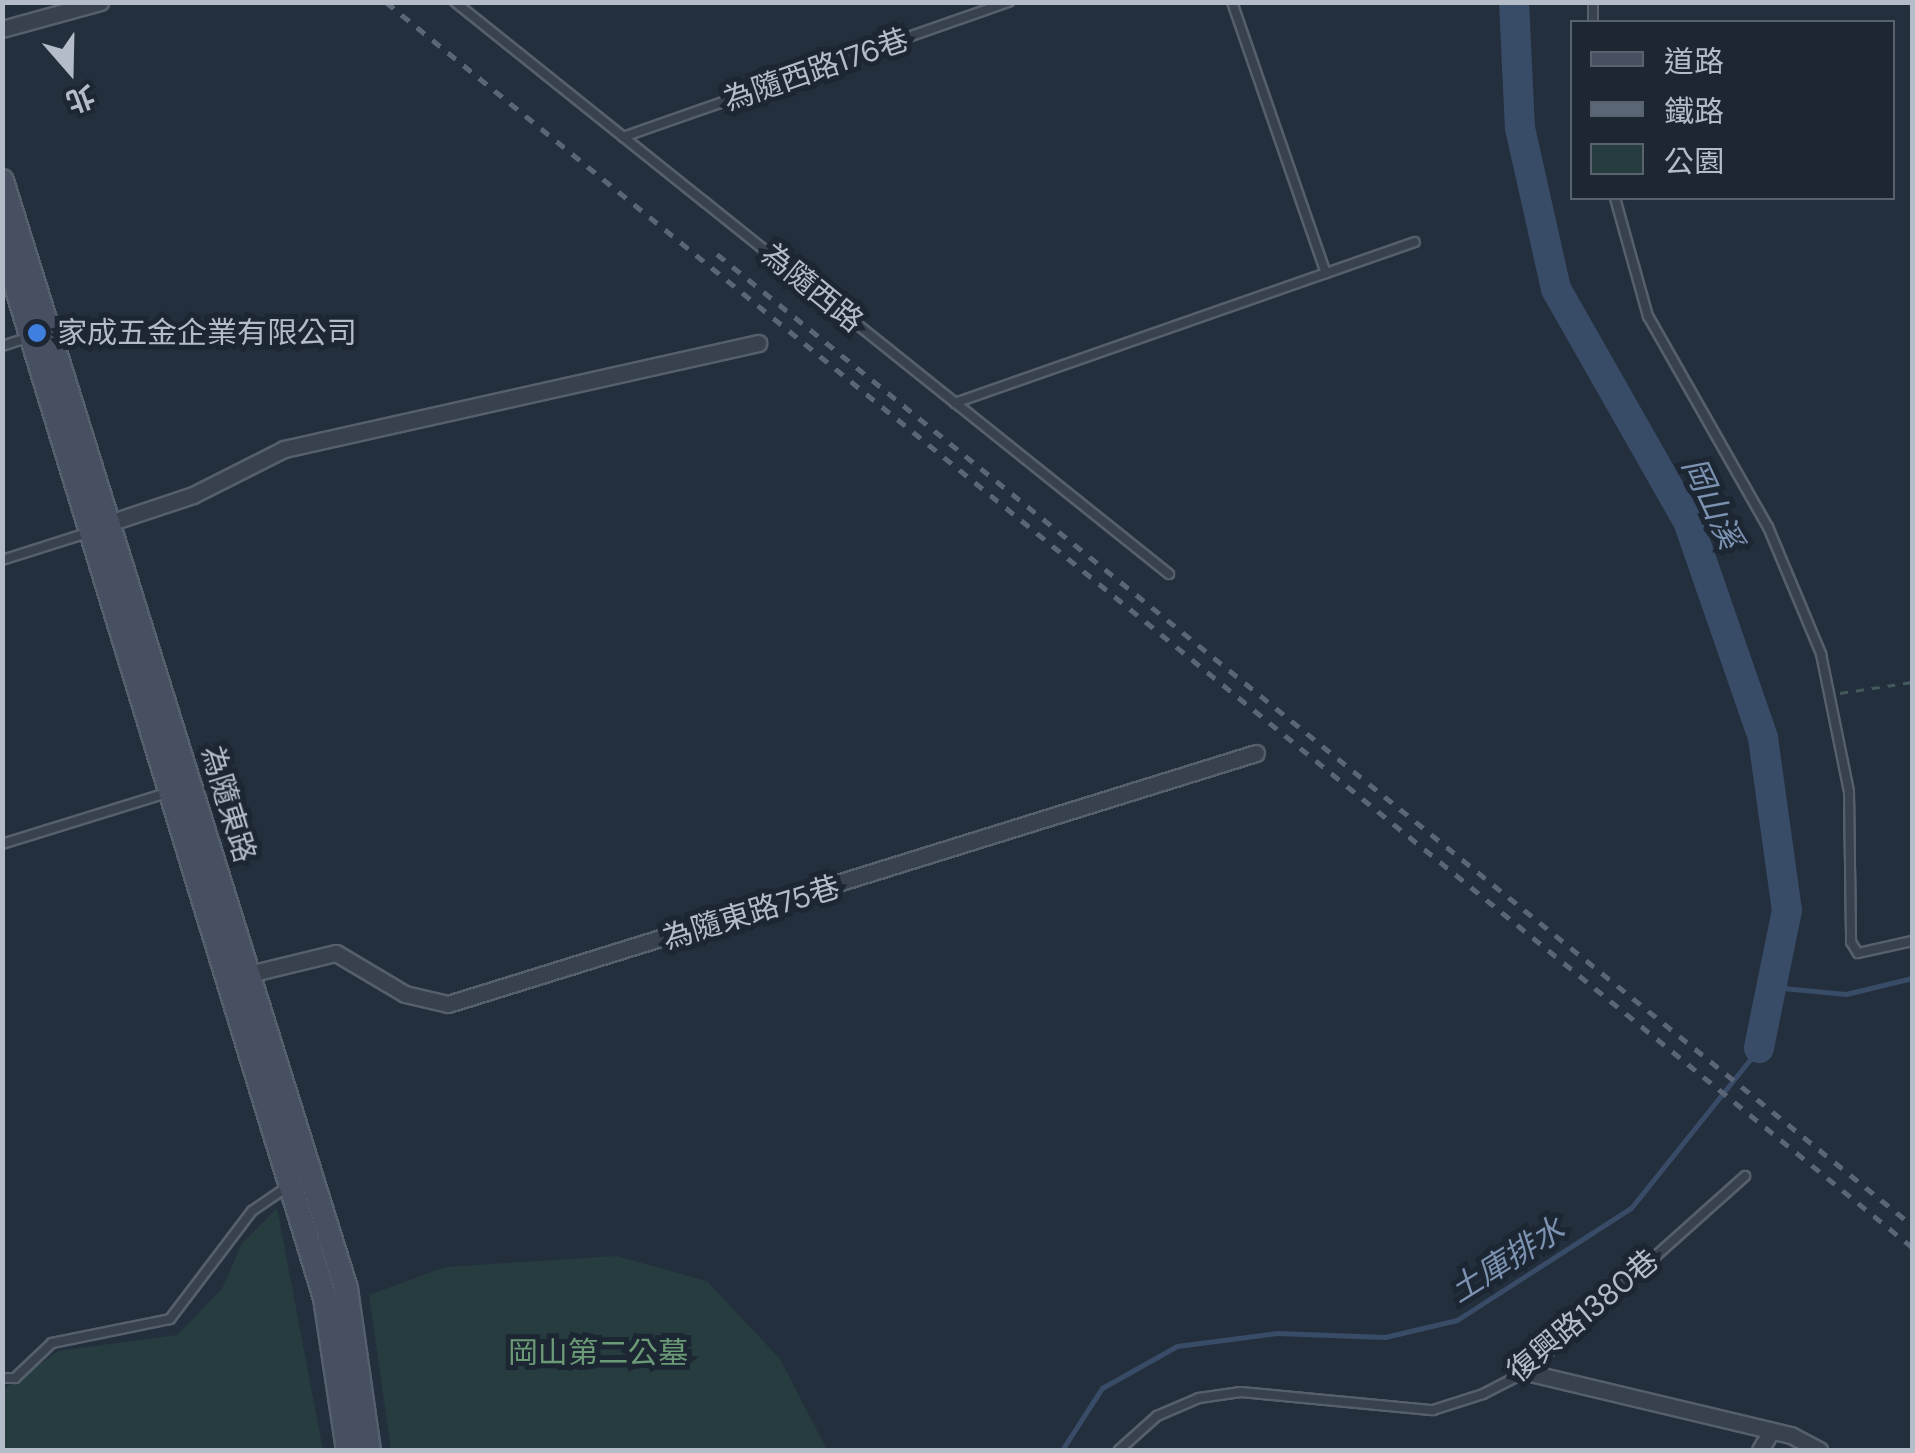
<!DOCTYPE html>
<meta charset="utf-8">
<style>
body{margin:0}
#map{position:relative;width:1915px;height:1453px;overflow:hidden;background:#242f3e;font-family:"DM Sans","Noto Sans TC",sans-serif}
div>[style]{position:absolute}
.green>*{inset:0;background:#263c3f}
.stream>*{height:5px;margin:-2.5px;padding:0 2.5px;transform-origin:2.5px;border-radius:2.5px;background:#394c67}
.river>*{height:30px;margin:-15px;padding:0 15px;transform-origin:15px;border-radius:15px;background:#394c67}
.path>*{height:2.5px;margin-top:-1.25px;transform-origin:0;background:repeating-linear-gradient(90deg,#44595c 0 8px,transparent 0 16px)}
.roads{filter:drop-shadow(2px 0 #565f6c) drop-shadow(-2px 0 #565f6c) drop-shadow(0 2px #565f6c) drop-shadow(0 -2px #565f6c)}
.lane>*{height:8px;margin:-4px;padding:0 4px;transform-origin:4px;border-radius:4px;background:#38414e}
.street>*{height:15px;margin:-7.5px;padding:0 7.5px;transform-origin:7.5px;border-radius:7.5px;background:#38414e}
.secondary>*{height:22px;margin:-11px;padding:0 11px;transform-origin:11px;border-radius:11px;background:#465061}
.rail>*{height:5px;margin-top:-2.5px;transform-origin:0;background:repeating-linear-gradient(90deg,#5a6575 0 10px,transparent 0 20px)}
.dots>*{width:28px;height:28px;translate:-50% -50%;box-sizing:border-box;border:5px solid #1d2633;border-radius:50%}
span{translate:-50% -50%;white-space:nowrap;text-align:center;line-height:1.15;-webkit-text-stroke:10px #1d2633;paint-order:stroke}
.street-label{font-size:30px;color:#b4bcc9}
.poi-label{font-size:30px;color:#b4bcc9}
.left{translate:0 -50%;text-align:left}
.park-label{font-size:30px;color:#6b9a76}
.water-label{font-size:32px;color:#7c92b1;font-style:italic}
.frame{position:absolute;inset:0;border:5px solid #b4bcc9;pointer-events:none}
.legend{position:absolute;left:1570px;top:20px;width:325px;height:180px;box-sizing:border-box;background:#1d2633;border:2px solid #59626f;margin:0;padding:12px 18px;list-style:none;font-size:30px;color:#b4bcc9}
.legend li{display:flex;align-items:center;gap:20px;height:50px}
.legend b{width:50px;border:2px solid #59626f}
.north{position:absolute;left:20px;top:20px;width:100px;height:100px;-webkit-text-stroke:8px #1d2633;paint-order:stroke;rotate:160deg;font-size:28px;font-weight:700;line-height:40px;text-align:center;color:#b4bcc9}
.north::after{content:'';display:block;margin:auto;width:35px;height:45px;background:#b4bcc9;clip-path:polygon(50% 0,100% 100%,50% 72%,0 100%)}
</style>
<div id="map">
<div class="green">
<div style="clip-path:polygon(277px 1208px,323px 1450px,3px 1450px,3px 1390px,58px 1351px,177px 1335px,222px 1289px,242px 1243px)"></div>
<div style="clip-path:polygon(616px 1256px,707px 1281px,780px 1359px,827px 1450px,391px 1450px,369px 1295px,445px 1267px)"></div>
</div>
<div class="stream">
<div style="left:1771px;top:987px;width:75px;rotate:5.3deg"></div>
<div style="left:1846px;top:994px;width:68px;rotate:-13.6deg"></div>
<div style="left:1062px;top:1450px;width:74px;rotate:-57.2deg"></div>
<div style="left:1102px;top:1388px;width:86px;rotate:-29.2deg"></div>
<div style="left:1177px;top:1346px;width:101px;rotate:-7.4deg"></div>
<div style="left:1277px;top:1333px;width:108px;rotate:2.1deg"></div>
<div style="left:1385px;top:1337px;width:74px;rotate:-13.3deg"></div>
<div style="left:1457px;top:1320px;width:207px;rotate:-32.8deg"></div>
<div style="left:1631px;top:1208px;width:205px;rotate:-51.3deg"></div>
</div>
<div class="river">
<div style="left:1514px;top:2px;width:126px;rotate:87.3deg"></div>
<div style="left:1520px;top:128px;width:165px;rotate:77.4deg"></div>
<div style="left:1556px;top:289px;width:267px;rotate:60.4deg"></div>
<div style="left:1688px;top:521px;width:230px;rotate:70.9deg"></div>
<div style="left:1763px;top:738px;width:174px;rotate:82.1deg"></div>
<div style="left:1787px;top:910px;width:141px;rotate:101.5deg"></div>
</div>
<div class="path">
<div style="left:1840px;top:693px;width:73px;rotate:-8.7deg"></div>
</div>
<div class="roads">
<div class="lane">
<div style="left:455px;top:2px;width:915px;rotate:38.7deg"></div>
<div style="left:1232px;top:2px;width:287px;rotate:70.9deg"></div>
<div style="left:1593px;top:22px;width:20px;rotate:-90deg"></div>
<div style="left:623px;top:137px;width:409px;rotate:-19.3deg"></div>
<div style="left:1615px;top:198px;width:123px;rotate:74.4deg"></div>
<div style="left:1648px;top:316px;width:243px;rotate:60.4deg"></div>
<div style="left:1768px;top:527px;width:138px;rotate:67.3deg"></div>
<div style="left:1821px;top:654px;width:141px;rotate:78.5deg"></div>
<div style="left:1849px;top:792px;width:150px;rotate:89.2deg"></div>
<div style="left:1851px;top:942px;width:13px;rotate:58deg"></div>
<div style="left:1858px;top:953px;width:55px;rotate:-12.5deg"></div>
<div style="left:2px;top:346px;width:26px;rotate:-18deg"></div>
<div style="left:955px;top:403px;width:487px;rotate:-19.3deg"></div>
<div style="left:2px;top:560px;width:89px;rotate:-17.6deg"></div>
<div style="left:2px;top:844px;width:173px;rotate:-17.2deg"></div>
<div style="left:2px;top:1378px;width:13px"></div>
<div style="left:15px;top:1378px;width:51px;rotate:-43.4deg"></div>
<div style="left:52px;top:1343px;width:120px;rotate:-11.5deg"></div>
<div style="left:170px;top:1319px;width:136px;rotate:-52.8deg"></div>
<div style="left:252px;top:1211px;width:42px;rotate:-34.4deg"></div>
<div style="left:1119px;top:1450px;width:51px;rotate:-41.8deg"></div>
<div style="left:1157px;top:1416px;width:46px;rotate:-23.2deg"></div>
<div style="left:1199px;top:1398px;width:42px;rotate:-8.1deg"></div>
<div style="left:1241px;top:1392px;width:193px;rotate:5.4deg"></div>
<div style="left:1433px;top:1410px;width:52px;rotate:-17.7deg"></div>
<div style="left:1483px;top:1394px;width:48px;rotate:-27.1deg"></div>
<div style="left:1526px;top:1372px;width:294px;rotate:-41.8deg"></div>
</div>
<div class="street">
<div style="left:2px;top:29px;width:102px;rotate:-15.4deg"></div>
<div style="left:109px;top:523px;width:89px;rotate:-18.4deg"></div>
<div style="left:193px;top:495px;width:102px;rotate:-26.8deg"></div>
<div style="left:284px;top:449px;width:486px;rotate:-12.6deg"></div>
<div style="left:249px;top:974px;width:89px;rotate:-13.6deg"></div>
<div style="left:336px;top:953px;width:80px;rotate:30.7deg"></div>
<div style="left:405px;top:994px;width:44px;rotate:13.1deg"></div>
<div style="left:448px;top:1004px;width:846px;rotate:-17.26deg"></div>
<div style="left:1526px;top:1372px;width:272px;rotate:13.4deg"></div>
<div style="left:1791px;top:1435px;width:32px;rotate:28deg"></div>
<div style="left:1760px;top:1450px;width:22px;rotate:-60deg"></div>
</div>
<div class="secondary">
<div style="left:2px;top:181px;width:1160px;rotate:72.75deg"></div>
<div style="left:346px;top:1289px;width:163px;rotate:81.9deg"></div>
<div style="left:2px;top:240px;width:1106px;rotate:73.02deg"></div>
<div style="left:325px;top:1298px;width:154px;rotate:81.4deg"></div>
</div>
</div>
<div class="rail">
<div style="left:386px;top:2px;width:1969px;rotate:39.21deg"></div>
<div style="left:717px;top:254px;width:1540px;rotate:39.1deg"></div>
</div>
<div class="dots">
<div style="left:37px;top:333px;background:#3f7fe0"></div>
</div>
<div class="street-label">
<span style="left:816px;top:70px;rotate:-19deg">為隨西路176巷</span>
<span style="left:812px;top:288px;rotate:39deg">為隨西路</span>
<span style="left:228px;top:804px;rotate:73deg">為隨東路</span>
<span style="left:751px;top:913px;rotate:-17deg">為隨東路75巷</span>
<span style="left:1583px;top:1316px;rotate:-40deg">復興路1380巷</span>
</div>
<div class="poi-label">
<span class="left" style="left:57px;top:333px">家成五金企業有限公司</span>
</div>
<div class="park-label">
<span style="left:598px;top:1353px">岡山第二公墓</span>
</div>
<div class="water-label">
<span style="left:1712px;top:503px;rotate:65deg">岡山溪</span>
<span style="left:1507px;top:1260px;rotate:-32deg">土庫排水</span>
</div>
<div class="frame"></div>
<ul class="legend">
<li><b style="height:12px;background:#465061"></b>道路</li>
<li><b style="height:12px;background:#5a6575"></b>鐵路</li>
<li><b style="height:28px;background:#263c3f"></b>公園</li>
</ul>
<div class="north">北</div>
</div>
